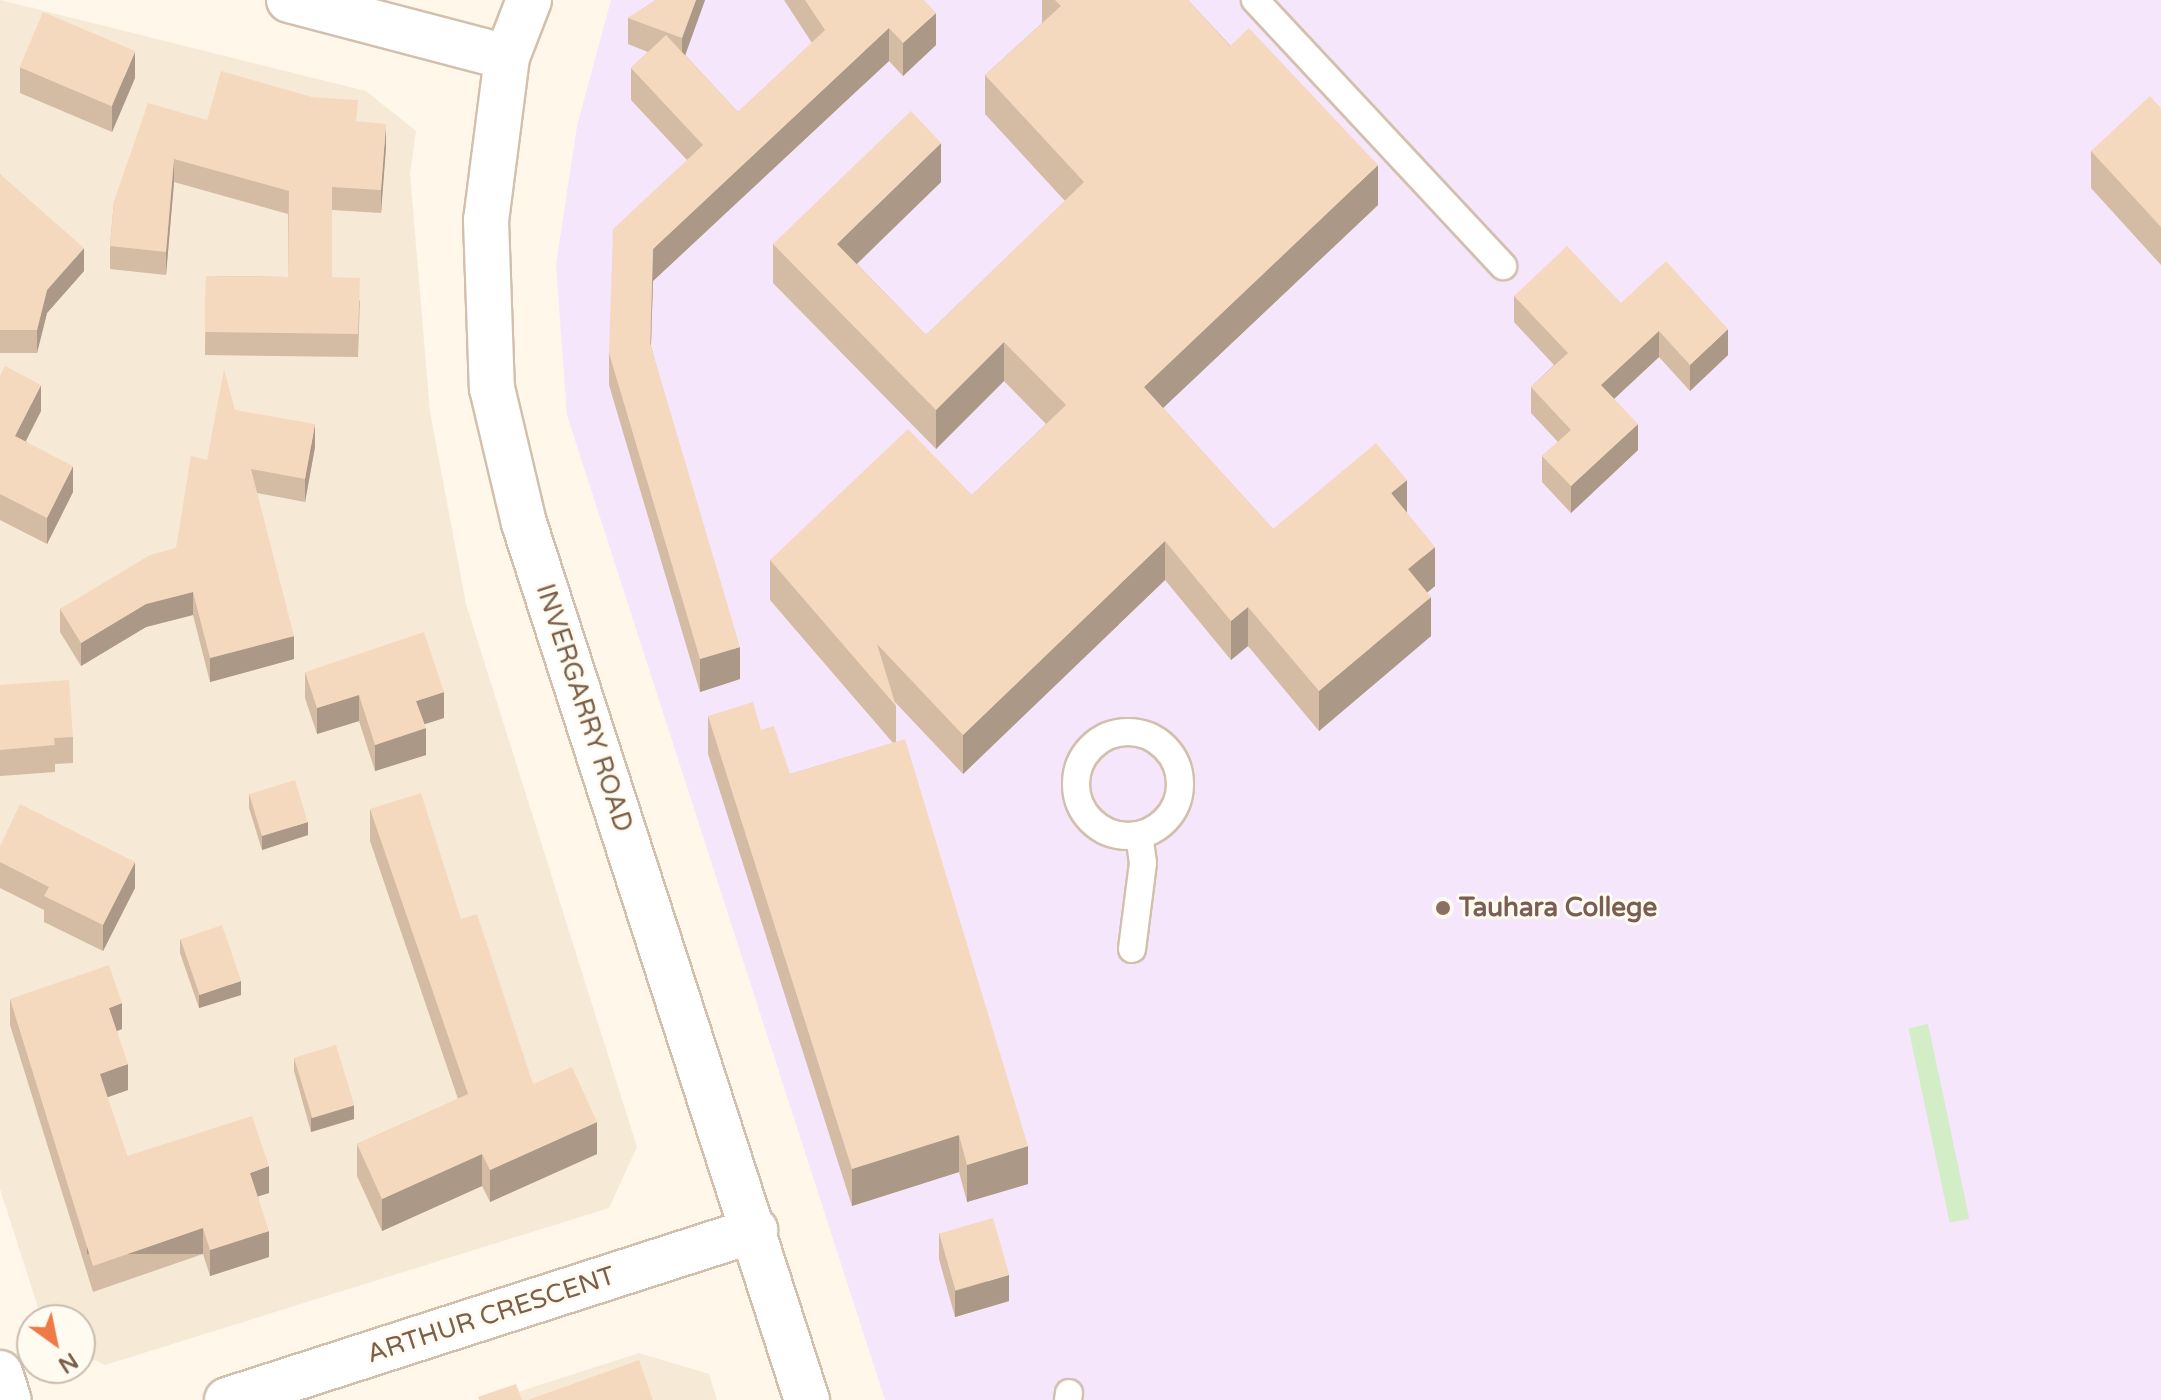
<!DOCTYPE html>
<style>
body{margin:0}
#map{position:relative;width:2161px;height:1400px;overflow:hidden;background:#fef7ea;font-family:"Varela Round",sans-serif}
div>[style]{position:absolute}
.residential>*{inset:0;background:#f6ead7}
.education>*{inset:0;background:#f5e6fb}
.green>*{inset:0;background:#d3edc6;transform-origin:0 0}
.roads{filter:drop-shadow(2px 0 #d2c0ad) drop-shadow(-2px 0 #d2c0ad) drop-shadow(0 2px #d2c0ad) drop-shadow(0 -2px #d2c0ad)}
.lane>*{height:26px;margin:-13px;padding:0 13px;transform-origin:13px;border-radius:13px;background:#fff}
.lane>.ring{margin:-13px;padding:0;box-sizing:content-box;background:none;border:26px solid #fff;border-radius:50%}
.street>*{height:44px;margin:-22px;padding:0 22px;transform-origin:22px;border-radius:22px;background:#fff}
.wall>*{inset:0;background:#d3bba4}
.shaded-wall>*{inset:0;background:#ac9886;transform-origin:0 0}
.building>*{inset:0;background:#f5d9bf;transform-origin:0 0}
.dots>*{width:22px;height:22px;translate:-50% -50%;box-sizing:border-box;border:4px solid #fffbf1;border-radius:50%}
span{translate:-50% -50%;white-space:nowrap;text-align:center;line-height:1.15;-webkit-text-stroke:6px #fffbf1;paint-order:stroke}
.street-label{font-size:26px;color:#7b5f4a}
.education-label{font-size:26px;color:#785e54;font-weight:700}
.left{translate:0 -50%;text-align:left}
.north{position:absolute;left:16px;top:1304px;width:80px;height:80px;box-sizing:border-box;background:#fffbf1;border:2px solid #cabdae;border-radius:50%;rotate:147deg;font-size:22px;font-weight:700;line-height:32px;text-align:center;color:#7b5f4a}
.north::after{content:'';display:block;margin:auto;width:28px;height:36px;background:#ee7a48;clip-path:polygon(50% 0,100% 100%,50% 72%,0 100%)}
</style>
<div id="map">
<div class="residential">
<div style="clip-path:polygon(0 0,366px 91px,416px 131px,410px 174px,430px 412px,466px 604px,637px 1147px,609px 1208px,105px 1365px,80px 1353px,80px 1320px,42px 1320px,0 1189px)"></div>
<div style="clip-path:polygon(639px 1353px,709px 1374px,717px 1400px,493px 1400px)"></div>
</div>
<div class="education">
<div style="clip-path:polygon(611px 0,2161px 0,2161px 1400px,885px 1400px,567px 415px,556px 265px,577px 126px)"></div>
</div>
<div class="green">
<div style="left:1928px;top:1024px;width:199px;height:20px;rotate:78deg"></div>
</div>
<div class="roads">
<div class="lane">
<div style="left:1255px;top:0;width:364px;rotate:47deg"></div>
<div class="ring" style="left:1076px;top:732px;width:78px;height:78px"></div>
<div style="left:1132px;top:949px;width:87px;rotate:-82.7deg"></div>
<div style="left:1143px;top:863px;width:28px;rotate:-98deg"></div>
<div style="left:1068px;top:1400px;width:7px;rotate:-82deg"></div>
</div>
<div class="street">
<div style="left:289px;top:0;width:225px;rotate:14.7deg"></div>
<div style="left:529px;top:0;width:61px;rotate:111.1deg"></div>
<div style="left:507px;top:57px;width:164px;rotate:97.3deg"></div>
<div style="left:486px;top:220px;width:168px;rotate:88deg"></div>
<div style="left:492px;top:388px;width:139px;rotate:76.7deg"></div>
<div style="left:524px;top:523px;width:922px;rotate:72.12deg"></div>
<div style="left:0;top:1373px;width:28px;rotate:72deg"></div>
<div style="left:227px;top:1400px;width:555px;rotate:-17.85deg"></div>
</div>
</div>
<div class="wall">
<div style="clip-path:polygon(656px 0,705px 0,685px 55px,738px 112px,812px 43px,784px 0,924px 0,936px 45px,903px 76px,889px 61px,653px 281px,651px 346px,740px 679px,700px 692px,609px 385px,609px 353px,687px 160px,631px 100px,631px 68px,648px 52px,628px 44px,628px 18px)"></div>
<div style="clip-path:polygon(1042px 0,1188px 0,1378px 205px,1163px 408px,1273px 529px,1407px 513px,1435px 586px,1427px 592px,1431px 636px,1319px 731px,1248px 646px,1231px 660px,1165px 580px,963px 774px,894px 701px,896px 706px,896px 742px,1028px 1184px,967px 1202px,959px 1172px,852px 1206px,708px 754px,708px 716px,761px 730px,790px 774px,893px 743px,770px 600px,770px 560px,972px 495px,1046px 424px,1004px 381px,936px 449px,773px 283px,773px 244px,941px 182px,857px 264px,926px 335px,1065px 201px,985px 114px,985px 75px,1042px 23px)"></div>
<div style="clip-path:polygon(20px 67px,135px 78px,112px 132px,20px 93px)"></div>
<div style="clip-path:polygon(2161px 108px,2161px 265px,2091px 188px,2091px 151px)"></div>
<div style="clip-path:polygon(207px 120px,358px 122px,386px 147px,381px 213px,332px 210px,332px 277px,360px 301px,358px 357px,205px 355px,206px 276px,288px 277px,288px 214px,174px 182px,166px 275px,110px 269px,110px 246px,114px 201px)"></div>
<div style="clip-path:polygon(0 174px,84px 271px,47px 313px,37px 353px,0 353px)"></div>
<div style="clip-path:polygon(1514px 296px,1621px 303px,1728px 355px,1690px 391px,1659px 357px,1614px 399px,1638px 450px,1571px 513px,1542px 482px,1542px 456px,1558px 442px,1531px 413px,1531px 387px,1554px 365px,1514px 322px)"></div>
<div style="clip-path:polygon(0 376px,41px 411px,26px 441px,73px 492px,47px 544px,0 520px)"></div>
<div style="clip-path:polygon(235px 410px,315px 447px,305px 502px,257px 493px,294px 659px,210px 682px,193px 615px,146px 627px,81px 666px,60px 632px,60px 609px,176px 548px)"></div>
<div style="clip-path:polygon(305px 672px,444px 718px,424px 724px,426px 755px,375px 771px,359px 721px,317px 734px,305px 698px)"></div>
<div style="clip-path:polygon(0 685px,73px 737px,73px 763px,55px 764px,55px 772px,0 776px)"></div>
<div style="clip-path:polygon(249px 794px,308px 835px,262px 850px,249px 808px)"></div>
<div style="clip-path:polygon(370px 809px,461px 919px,533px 1084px,597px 1154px,490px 1202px,482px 1186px,382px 1231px,357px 1176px,357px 1144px,458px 1099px,370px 841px)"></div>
<div style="clip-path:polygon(0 846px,135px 888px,103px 951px,44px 922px,44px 910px,0 888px)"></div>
<div style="clip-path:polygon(180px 939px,241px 995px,199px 1008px,180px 953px)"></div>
<div style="clip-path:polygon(10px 999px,122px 1029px,117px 1031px,128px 1090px,107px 1097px,127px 1156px,269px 1193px,258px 1196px,269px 1257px,210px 1276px,203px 1254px,93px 1292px,10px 1025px)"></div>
<div style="clip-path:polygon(294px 1058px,354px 1119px,311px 1132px,294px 1071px)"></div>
<div style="clip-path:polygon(939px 1233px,1009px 1301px,955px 1317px,939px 1259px)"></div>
</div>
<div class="shaded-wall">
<div style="clip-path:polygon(696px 0,705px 0,682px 64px,682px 38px)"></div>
<div style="clip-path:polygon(936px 13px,936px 45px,903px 76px,903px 43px)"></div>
<div style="clip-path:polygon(889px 28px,889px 61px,653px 281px,650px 375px,653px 249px)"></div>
<div style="clip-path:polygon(135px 52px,135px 78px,112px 132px,112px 106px)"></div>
<div style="clip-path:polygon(386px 124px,386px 147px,381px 213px,381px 190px)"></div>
<div style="clip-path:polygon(941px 143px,941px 182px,837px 283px,837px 244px)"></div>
<div style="clip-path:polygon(174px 159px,174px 182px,166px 275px,166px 252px)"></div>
<div style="clip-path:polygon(1378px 165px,1378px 205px,1144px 426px,1144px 387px)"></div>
<div style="clip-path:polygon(84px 248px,84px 271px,47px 313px,37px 353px,37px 330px,47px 290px)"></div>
<div style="clip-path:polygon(1728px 329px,1728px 355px,1690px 391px,1690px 365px)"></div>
<div style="clip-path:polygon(1659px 331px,1659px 357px,1601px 411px,1601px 385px)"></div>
<div style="clip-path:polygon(1004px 342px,1004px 381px,936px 449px,936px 410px)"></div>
<div style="clip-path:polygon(41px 385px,41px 411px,15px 462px,15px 436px)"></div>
<div style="clip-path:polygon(315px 424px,315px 447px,305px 502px,305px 479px)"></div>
<div style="clip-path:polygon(1638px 424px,1638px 450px,1571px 513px,1571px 486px)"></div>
<div style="clip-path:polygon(73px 466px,73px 492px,47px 544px,47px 518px)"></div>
<div style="clip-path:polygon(1407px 480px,1407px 519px,1391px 493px)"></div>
<div style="clip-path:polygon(1165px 541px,1165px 580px,963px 774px,963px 735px)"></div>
<div style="clip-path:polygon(1435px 547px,1435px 586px,1408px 609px,1408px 569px)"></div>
<div style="clip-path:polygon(193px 592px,193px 615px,146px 627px,81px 666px,81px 643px,146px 604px)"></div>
<div style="clip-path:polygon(1431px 597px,1431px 636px,1319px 731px,1319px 691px)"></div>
<div style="clip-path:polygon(1248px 607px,1248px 646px,1231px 660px,1231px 621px)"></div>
<div style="clip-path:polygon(294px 636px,294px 659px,210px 682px,210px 658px)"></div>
<div style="clip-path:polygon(740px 647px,740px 679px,700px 692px,700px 659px)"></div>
<div style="clip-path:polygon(444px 692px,444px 718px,416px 727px,416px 701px)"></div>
<div style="clip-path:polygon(359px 695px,359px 721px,317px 734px,317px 708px)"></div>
<div style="clip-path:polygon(426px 728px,426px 755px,375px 771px,375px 745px)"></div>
<div style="clip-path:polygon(308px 822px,308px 835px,262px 850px,262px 836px)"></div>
<div style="clip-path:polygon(135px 862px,135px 888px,103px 951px,103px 925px)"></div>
<div style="clip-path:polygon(241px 981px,241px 995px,199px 1008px,199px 995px)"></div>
<div style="clip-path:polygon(122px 1003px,122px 1029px,109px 1034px,109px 1008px)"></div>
<div style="clip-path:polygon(128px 1064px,128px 1090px,100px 1100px,100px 1074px)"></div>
<div style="clip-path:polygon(354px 1105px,354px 1119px,311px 1132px,311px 1118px)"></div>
<div style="clip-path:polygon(597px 1122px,597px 1154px,490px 1202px,490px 1170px)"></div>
<div style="clip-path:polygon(959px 1135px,959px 1172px,852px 1206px,852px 1169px)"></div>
<div style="clip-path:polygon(1028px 1146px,1028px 1184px,967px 1202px,967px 1165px)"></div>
<div style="clip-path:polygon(482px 1154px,482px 1186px,382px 1231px,382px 1199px)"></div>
<div style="clip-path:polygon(269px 1166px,269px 1193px,250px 1199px,250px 1173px)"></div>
<div style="left:203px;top:1228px;width:26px;height:116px;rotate:90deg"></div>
<div style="clip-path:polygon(269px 1231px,269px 1257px,210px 1276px,210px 1250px)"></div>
<div style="clip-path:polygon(1009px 1275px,1009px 1301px,955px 1317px,955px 1291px)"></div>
</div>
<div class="building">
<div style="clip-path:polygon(656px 0,696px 0,682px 38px,628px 18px)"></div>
<div style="clip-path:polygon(805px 0,924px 0,936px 13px,903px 43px,889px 28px,653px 249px,650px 343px,740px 647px,700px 659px,609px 353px,613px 229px,703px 145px,631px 68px,666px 35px,738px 112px,825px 30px)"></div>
<div style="clip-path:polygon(1055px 0,1188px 0,1230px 46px,1249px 28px,1378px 165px,1144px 387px,1273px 529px,1376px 443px,1407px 480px,1391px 493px,1435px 547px,1408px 569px,1431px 597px,1319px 691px,1248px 607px,1231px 621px,1165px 541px,963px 735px,877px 644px,896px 706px,770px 560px,908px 429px,972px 495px,1066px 405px,1004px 342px,936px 410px,773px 244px,911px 111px,941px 143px,837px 244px,926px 335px,1084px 182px,985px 75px,1061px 6px)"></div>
<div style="left:43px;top:12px;width:100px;height:60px;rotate:23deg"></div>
<div style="clip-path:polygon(221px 71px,312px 97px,358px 100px,356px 121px,386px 124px,381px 190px,332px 187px,332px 277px,360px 278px,358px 334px,205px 332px,206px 276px,288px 277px,289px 191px,174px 159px,166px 252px,110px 246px,114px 201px,148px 103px,207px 120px)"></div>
<div style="clip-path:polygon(2150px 96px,2161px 108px,2161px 227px,2091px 151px)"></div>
<div style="clip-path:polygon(0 174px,84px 248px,47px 290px,37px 330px,0 330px)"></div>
<div style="clip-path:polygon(1567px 246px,1621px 303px,1666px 261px,1728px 329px,1690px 365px,1659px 331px,1601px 385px,1638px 424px,1571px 486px,1542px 456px,1571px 430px,1531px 387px,1568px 353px,1514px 296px)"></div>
<div style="clip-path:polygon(5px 366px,41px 385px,15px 436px,73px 466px,47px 518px,0 494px,0 376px)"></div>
<div style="clip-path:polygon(224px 369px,235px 410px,315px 424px,305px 479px,251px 469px,294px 636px,210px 658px,193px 592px,146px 604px,81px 643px,60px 609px,150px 555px,176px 548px,191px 456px,207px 460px)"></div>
<div style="clip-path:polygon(424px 632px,444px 692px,416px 701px,426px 728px,375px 745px,359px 695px,317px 708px,305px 672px)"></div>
<div style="clip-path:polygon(69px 680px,73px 737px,54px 738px,55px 745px,0 750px,0 685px)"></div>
<div style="clip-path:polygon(753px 702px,761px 730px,774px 726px,790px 774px,905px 739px,1028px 1146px,967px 1165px,959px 1135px,852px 1169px,708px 716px)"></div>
<div style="left:295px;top:780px;width:44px;height:48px;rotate:73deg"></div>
<div style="clip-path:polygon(421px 793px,461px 919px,477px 914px,533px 1084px,572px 1067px,597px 1122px,490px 1170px,482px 1154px,382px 1199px,357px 1144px,468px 1094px,370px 809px)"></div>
<div style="clip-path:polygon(20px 804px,135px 862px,103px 925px,44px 896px,49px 887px,0 862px,0 846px)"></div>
<div style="left:222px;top:925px;width:59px;height:44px;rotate:71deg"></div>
<div style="clip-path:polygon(109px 965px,122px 1003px,109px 1008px,128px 1064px,100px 1074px,127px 1156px,252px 1116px,269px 1166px,250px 1173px,269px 1231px,210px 1250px,203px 1228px,93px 1266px,10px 999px)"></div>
<div style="left:336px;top:1045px;width:63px;height:44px;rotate:73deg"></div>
<div style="left:993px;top:1218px;width:59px;height:56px;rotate:74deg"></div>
<div style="clip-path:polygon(639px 1360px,653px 1400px,528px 1400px)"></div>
<div style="clip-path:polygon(516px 1384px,522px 1400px,479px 1400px,478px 1397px)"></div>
</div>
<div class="dots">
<div style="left:1443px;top:908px;background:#8d6e63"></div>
</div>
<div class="street-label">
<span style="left:584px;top:708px;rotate:72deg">INVERGARRY ROAD</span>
<span style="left:491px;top:1315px;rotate:-18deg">ARTHUR CRESCENT</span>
</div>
<div class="education-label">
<span class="left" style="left:1459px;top:908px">Tauhara College</span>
</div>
<div class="north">N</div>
</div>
